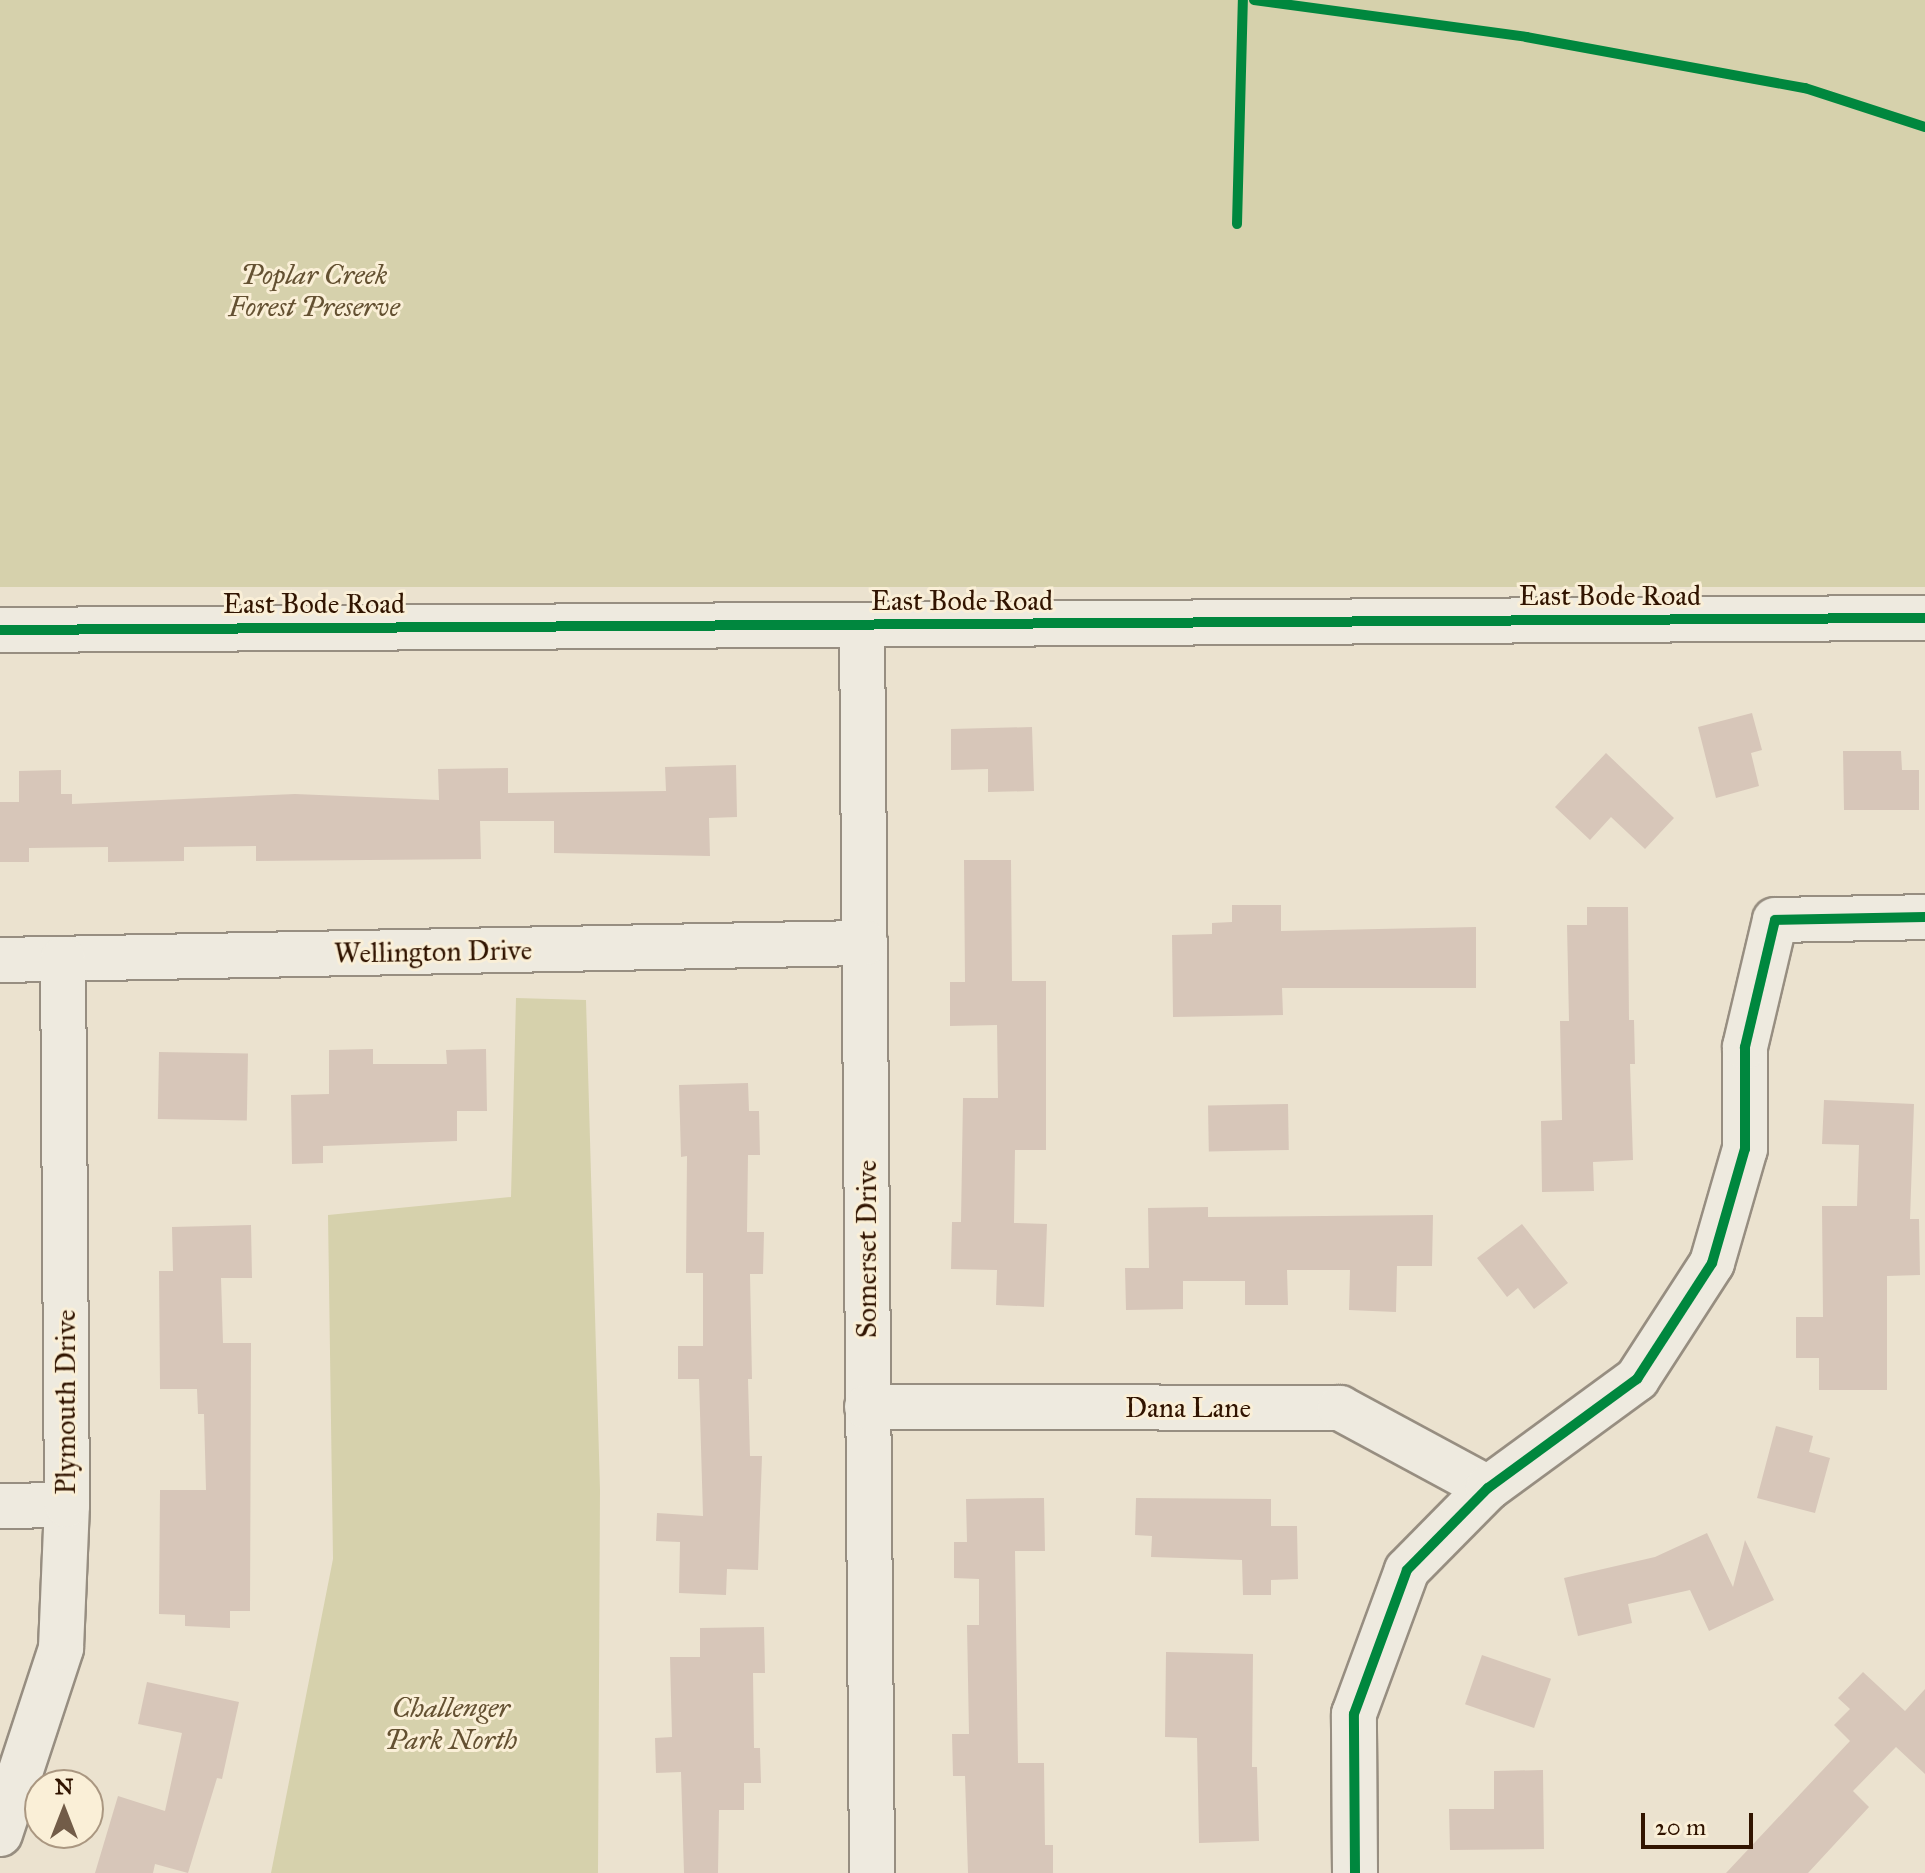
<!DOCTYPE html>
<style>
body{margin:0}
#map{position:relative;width:1925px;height:1873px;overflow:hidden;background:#ebe2cf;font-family:"IM FELL Great Primer",serif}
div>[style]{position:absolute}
.green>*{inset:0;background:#d6d1ac;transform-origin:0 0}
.building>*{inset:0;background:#d7c6b9;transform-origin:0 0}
.roads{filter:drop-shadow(2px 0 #978e81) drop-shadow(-2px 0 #978e81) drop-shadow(0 2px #978e81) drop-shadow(0 -2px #978e81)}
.street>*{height:44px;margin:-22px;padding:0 22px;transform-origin:22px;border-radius:22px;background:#eeeadf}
.secondary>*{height:44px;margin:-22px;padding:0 22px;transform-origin:22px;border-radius:22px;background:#eeeadf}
.cycleway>*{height:10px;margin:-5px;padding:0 5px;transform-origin:5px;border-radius:5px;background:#00873e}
span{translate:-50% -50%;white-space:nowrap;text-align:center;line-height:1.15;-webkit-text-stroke:6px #faefd7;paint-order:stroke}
.park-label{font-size:28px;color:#645132;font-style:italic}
.street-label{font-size:28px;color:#311400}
.north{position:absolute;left:24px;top:1769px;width:80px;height:80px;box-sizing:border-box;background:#faefd7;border:2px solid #aa9781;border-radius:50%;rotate:0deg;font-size:22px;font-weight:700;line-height:32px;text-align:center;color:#311400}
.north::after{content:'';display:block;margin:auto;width:28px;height:36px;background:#725c48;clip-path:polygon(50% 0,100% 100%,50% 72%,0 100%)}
.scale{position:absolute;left:1641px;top:1813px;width:112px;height:36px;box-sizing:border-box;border:4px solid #311400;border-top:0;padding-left:10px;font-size:24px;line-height:28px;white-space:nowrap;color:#311400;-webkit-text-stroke:6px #faefd7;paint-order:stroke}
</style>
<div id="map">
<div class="green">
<div style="left:0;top:0;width:1925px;height:587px"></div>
<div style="clip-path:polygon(516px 998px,586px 1000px,600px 1490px,598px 1873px,271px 1873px,333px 1559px,328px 1215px,511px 1197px)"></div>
</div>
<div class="building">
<div style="clip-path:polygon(1752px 713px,1762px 750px,1751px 753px,1759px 786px,1716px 798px,1698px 727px)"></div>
<div style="clip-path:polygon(1032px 727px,1034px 791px,988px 792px,988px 769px,951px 770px,951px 729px)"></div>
<div style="clip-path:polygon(1843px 751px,1901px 751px,1902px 770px,1919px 770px,1919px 810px,1844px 810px)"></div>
<div style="clip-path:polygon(1606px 753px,1674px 818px,1645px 849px,1611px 817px,1590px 840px,1555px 807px)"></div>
<div style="clip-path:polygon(736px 765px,737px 817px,709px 818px,710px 856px,554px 853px,554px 821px,480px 821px,481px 859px,256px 861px,256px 846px,184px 847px,184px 861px,108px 862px,108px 847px,29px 848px,29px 862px,0 862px,0 802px,19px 802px,19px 771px,61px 770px,61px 794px,72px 794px,72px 804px,295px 794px,439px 800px,438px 769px,508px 768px,508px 793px,666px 791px,665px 767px)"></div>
<div style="clip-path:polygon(964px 860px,1011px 860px,1012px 981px,1046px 981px,1046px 1150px,1015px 1150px,1014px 1223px,1047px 1224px,1044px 1307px,996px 1305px,997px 1270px,951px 1269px,952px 1222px,961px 1222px,963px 1098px,998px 1098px,997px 1025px,950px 1026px,950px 982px,965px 982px)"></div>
<div style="clip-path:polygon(1232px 905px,1281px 905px,1281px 931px,1476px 927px,1476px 988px,1282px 988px,1283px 1015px,1173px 1017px,1172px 935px,1212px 934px,1212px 923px,1232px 922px)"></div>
<div style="clip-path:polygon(1587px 907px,1628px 907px,1629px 1020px,1634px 1020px,1635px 1064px,1630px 1064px,1633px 1160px,1593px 1162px,1594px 1191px,1542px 1192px,1541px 1121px,1562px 1120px,1560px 1021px,1569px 1021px,1567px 925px,1587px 925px)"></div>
<div style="clip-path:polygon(373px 1049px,373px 1064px,447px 1064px,446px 1050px,486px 1049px,487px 1111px,457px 1111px,457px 1141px,323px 1146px,323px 1163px,292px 1164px,291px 1095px,329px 1094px,329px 1050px)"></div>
<div style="left:159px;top:1052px;width:89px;height:67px;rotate:1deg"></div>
<div style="clip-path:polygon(748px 1083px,749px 1111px,759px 1111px,760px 1155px,748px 1155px,747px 1232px,764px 1232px,763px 1274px,750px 1274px,752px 1379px,748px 1379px,750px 1456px,762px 1456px,758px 1570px,727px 1569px,726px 1595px,679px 1593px,680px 1542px,656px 1541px,657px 1513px,703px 1516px,699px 1379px,678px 1379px,678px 1346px,703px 1346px,703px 1273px,686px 1273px,687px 1156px,681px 1157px,679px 1085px)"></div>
<div style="clip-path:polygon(1824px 1100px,1914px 1104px,1910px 1219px,1919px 1219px,1920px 1275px,1887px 1276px,1887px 1390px,1819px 1390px,1819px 1358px,1796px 1358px,1796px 1317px,1823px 1317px,1822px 1206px,1857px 1206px,1859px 1145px,1822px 1144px)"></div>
<div style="left:1288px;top:1104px;width:46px;height:80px;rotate:89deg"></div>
<div style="clip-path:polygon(1208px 1207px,1208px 1217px,1433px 1215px,1432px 1266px,1397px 1266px,1396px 1312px,1349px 1310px,1350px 1270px,1287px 1270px,1288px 1305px,1245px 1305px,1245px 1281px,1183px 1281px,1183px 1309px,1126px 1310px,1125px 1268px,1149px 1268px,1148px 1208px)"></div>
<div style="clip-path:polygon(1522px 1224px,1568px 1283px,1534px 1309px,1518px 1288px,1507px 1297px,1477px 1258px)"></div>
<div style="clip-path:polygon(251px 1225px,252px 1278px,221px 1278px,223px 1343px,251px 1343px,250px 1611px,230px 1611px,230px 1628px,185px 1626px,185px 1615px,159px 1614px,160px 1490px,206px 1490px,204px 1414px,198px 1414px,197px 1389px,160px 1389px,159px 1271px,173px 1271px,172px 1227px)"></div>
<div style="clip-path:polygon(1776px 1426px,1813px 1436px,1809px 1452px,1830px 1458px,1815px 1513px,1757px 1498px)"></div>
<div style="clip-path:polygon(1044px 1498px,1045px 1551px,1015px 1551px,1018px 1763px,1044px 1763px,1045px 1845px,1053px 1845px,1053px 1873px,968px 1873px,965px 1776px,953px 1776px,952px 1734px,969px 1734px,967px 1625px,979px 1625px,979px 1579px,954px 1578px,954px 1542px,967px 1542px,966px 1499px)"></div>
<div style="clip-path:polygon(1136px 1498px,1271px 1499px,1271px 1526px,1297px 1526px,1298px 1579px,1271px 1580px,1271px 1595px,1243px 1595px,1242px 1560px,1151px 1557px,1152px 1536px,1135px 1535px)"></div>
<div style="clip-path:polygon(1707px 1533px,1733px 1587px,1745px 1540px,1774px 1600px,1709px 1631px,1690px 1590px,1628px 1604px,1632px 1623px,1578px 1636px,1564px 1578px,1655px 1557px)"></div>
<div style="clip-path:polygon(764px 1627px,765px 1673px,753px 1673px,754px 1748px,760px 1748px,761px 1783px,744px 1783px,744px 1810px,719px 1810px,718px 1873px,684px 1873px,681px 1772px,656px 1773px,655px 1738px,672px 1737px,670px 1657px,700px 1657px,700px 1628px)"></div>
<div style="clip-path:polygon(1166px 1652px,1253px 1654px,1252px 1767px,1257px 1767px,1259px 1841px,1199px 1843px,1197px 1738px,1165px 1737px)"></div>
<div style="left:1482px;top:1655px;width:73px;height:52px;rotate:19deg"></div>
<div style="clip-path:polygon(1863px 1672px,1905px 1711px,1925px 1689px,1925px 1774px,1896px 1747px,1853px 1791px,1869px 1807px,1808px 1873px,1726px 1873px,1850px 1741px,1834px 1725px,1850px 1709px,1838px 1698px)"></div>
<div style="clip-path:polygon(147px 1682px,239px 1702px,222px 1779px,217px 1778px,188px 1873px,155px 1864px,153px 1873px,95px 1873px,118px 1796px,165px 1811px,182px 1733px,138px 1724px)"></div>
<div style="clip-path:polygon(1543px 1770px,1544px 1849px,1450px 1850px,1449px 1809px,1494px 1809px,1494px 1771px)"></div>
</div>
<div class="roads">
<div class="street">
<div style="left:862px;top:625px;width:1248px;rotate:89.54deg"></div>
<div style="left:0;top:960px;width:865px;rotate:-1.13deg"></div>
<div style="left:867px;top:1407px;width:473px;rotate:0.1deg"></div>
<div style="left:1340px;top:1408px;width:168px;rotate:28.4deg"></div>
<div style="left:0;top:1506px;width:67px;rotate:-0.9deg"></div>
<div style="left:0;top:1834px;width:196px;rotate:-71.8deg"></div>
<div style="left:61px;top:1648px;width:143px;rotate:-87.6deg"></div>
<div style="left:67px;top:1505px;width:546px;rotate:-90.42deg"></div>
<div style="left:1355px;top:1873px;width:159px;rotate:-90.4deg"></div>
<div style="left:1354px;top:1714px;width:153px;rotate:-69.8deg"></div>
<div style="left:1407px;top:1570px;width:115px;rotate:-45.4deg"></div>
<div style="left:1488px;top:1488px;width:185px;rotate:-36.2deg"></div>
<div style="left:1637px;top:1379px;width:138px;rotate:-57.1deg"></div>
<div style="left:1712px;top:1263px;width:119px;rotate:-73.9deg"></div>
<div style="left:1745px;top:1149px;width:102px;rotate:-90deg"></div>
<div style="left:1745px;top:1047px;width:130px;rotate:-76.7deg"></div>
<div style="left:1775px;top:920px;width:150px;rotate:-1.1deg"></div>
</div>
<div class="secondary">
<div style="left:0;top:630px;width:1925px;rotate:-0.36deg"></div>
</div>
</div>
<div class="cycleway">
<div style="left:1254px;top:0;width:275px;rotate:7.7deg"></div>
<div style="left:1526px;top:37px;width:284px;rotate:10.4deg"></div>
<div style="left:1805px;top:88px;width:126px;rotate:18deg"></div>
<div style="left:1237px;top:224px;width:224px;rotate:-88.5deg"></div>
<div style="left:0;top:630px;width:1925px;rotate:-0.36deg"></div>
<div style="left:1355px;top:1873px;width:159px;rotate:-90.4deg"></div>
<div style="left:1354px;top:1714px;width:153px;rotate:-69.8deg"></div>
<div style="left:1407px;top:1570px;width:115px;rotate:-45.4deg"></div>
<div style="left:1488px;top:1488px;width:185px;rotate:-36.2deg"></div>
<div style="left:1637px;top:1379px;width:138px;rotate:-57.1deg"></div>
<div style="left:1712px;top:1263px;width:119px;rotate:-73.9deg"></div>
<div style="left:1745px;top:1149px;width:102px;rotate:-90deg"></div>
<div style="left:1745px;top:1047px;width:130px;rotate:-76.7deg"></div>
<div style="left:1775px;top:920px;width:150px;rotate:-1.1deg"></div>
</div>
<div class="park-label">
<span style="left:314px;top:291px">Poplar Creek<br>Forest Preserve</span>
<span style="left:451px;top:1724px">Challenger<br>Park North</span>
</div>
<div class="street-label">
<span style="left:1610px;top:596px">East Bode Road</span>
<span style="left:962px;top:601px">East Bode Road</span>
<span style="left:314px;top:604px">East Bode Road</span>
<span style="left:433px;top:952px;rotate:-1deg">Wellington Drive</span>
<span style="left:867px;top:1249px;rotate:-90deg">Somerset Drive</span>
<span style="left:66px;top:1402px;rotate:-90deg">Plymouth Drive</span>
<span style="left:1188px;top:1408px">Dana Lane</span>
</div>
<div class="north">N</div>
<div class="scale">20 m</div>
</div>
